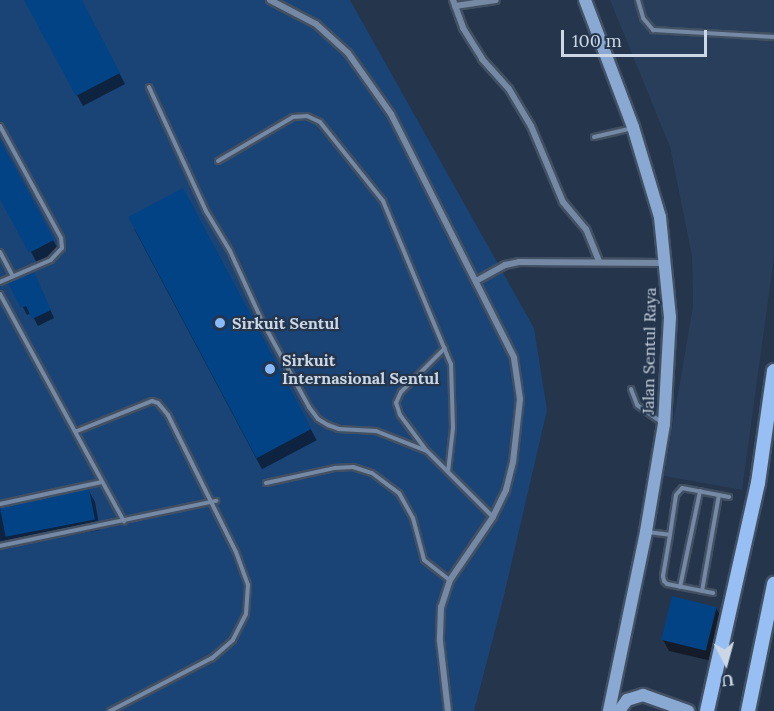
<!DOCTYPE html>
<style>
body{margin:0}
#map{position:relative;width:774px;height:711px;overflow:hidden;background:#24354c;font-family:Lora,serif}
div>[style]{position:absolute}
.built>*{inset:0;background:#283e5a}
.green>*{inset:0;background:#1a4376}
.shadow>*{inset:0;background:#0007;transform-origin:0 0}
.building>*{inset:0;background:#024386;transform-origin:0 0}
.roads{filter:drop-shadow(2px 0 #425063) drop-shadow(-2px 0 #425063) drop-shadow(0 2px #425063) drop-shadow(0 -2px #425063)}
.lane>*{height:4px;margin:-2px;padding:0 2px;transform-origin:2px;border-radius:2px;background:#7589a4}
.street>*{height:6px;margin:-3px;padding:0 3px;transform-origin:3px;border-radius:3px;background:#7589a4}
.primary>*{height:12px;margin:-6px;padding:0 6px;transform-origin:6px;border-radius:6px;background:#89a9d3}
.highway>*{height:14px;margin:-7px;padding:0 7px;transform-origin:7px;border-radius:7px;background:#97bff3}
.dots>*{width:16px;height:16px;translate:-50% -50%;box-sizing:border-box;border:3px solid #24354c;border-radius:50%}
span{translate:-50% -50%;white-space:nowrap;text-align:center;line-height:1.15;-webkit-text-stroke:4.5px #24354c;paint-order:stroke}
.poi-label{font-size:16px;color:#ccd7e5;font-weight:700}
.left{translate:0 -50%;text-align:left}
.street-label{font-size:16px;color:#ccd7e5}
.north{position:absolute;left:696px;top:633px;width:60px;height:60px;-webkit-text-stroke:4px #24354c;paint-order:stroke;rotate:174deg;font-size:16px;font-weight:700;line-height:24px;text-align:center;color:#ccd7e5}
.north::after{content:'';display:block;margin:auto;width:21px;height:27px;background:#ccd7e5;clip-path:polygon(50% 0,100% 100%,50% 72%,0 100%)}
.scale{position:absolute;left:561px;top:30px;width:146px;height:27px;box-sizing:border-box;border:3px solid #ccd7e5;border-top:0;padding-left:8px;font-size:18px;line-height:21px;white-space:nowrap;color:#ccd7e5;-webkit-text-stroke:4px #24354c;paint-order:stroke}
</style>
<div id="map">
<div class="built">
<div style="clip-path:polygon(610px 0,774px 0,774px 257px,742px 490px,664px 476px,693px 306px,692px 256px,670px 147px)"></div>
</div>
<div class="green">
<div style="clip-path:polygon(0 0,350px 0,534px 328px,547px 410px,502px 604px,474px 711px,0 711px)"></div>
</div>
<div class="shadow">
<div style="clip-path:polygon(25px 0,81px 0,125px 84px,83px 106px)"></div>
<div style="clip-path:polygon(0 142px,59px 251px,37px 263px,0 195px)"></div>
<div style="left:189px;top:200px;width:272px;height:62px;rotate:62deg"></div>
<div style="clip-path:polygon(34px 274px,54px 318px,38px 326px,31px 313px,27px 315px,23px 307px)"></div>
<div style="clip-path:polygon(89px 491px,95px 502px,100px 530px,0 548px,0 508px)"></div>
<div style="clip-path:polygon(716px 608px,722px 618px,712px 661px,669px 651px,663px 640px)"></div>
</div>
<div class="building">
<div style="clip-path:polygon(24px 0,82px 0,120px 73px,76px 96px)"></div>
<div style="clip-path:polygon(0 140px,54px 240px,29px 253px,0 199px)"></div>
<div style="left:183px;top:188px;width:273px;height:62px;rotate:62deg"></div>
<div style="clip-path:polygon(34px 272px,51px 310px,32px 319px,26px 306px,21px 308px,8px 283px)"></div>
<div style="left:89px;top:489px;width:31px;height:91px;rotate:79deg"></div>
<div style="left:672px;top:596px;width:46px;height:45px;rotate:14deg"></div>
</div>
<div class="roads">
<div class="lane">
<div style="left:638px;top:0;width:19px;rotate:74deg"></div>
<div style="left:643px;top:18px;width:16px;rotate:50deg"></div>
<div style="left:653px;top:30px;width:121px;rotate:3.3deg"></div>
<div style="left:149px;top:87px;width:136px;rotate:65.3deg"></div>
<div style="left:206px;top:211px;width:47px;rotate:59deg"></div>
<div style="left:230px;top:251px;width:77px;rotate:65.4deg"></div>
<div style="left:262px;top:321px;width:98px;rotate:61.3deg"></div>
<div style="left:309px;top:407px;width:15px;rotate:53deg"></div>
<div style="left:318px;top:419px;width:12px;rotate:31deg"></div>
<div style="left:328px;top:425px;width:12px;rotate:20deg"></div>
<div style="left:339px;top:429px;width:37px;rotate:3deg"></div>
<div style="left:376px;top:431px;width:55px;rotate:21.4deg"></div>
<div style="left:427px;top:451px;width:93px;rotate:45deg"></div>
<div style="left:0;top:126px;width:128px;rotate:61.4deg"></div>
<div style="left:61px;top:238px;width:10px;rotate:84deg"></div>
<div style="left:62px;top:248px;width:16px;rotate:133deg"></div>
<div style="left:51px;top:260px;width:56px;rotate:156.7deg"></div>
<div style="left:594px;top:137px;width:39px;rotate:-13deg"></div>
<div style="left:218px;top:161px;width:87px;rotate:-30.4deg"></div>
<div style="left:293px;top:117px;width:14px;rotate:-4deg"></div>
<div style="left:307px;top:116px;width:14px;rotate:25deg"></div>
<div style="left:320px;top:122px;width:101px;rotate:51.4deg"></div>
<div style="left:383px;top:201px;width:177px;rotate:67.4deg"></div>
<div style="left:451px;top:364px;width:64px;rotate:88.2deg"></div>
<div style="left:453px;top:428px;width:44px;rotate:96.5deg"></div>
<div style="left:0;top:252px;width:26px;rotate:62deg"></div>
<div style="left:0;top:294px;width:259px;rotate:61.4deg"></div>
<div style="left:631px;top:389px;width:17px;rotate:69deg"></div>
<div style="left:637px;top:405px;width:29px;rotate:35deg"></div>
<div style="left:77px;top:431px;width:81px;rotate:-21.8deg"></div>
<div style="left:152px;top:401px;width:6px;rotate:18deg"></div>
<div style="left:158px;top:403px;width:16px;rotate:50deg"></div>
<div style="left:168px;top:415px;width:153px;rotate:63.6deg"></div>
<div style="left:236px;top:552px;width:35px;rotate:70deg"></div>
<div style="left:248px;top:585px;width:29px;rotate:94deg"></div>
<div style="left:246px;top:614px;width:29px;rotate:117deg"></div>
<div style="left:233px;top:640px;width:28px;rotate:139deg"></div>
<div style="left:212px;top:658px;width:115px;rotate:152.5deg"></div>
<div style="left:426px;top:450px;width:44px;rotate:-126.6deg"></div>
<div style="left:400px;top:415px;width:13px;rotate:-108deg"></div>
<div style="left:396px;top:403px;width:12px;rotate:-66deg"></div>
<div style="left:401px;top:392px;width:62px;rotate:-45deg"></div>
<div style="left:266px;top:483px;width:71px;rotate:-12.3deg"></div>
<div style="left:335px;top:468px;width:18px;rotate:-3deg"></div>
<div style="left:353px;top:467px;width:20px;rotate:18deg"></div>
<div style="left:372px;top:473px;width:34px;rotate:37deg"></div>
<div style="left:399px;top:493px;width:29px;rotate:61deg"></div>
<div style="left:413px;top:518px;width:43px;rotate:75.3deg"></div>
<div style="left:424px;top:560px;width:33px;rotate:38deg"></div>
<div style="left:0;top:504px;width:104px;rotate:-12.2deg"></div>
<div style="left:647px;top:532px;width:23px;rotate:7deg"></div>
<div style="left:670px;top:535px;width:40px;rotate:-81.5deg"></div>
<div style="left:676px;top:495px;width:9px;rotate:-49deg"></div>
<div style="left:682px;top:488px;width:48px;rotate:10.8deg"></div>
<div style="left:670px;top:535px;width:42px;rotate:99.7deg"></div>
<div style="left:663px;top:576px;width:5px;rotate:79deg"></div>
<div style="left:664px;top:581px;width:4px;rotate:45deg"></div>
<div style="left:667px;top:584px;width:47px;rotate:11.1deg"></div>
<div style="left:0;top:546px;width:221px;rotate:-11.8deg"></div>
<div style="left:680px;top:587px;width:98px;rotate:-78.2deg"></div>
<div style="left:702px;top:591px;width:97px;rotate:-80deg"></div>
</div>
<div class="street">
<div style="left:270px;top:0;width:52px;rotate:27.6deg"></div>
<div style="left:316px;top:24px;width:43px;rotate:42.2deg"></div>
<div style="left:348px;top:53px;width:75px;rotate:54.8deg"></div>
<div style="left:391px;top:114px;width:273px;rotate:63.2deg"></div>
<div style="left:514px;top:358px;width:41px;rotate:81.7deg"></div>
<div style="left:520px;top:399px;width:63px;rotate:96.3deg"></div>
<div style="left:513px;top:462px;width:29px;rotate:104deg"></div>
<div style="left:506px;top:490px;width:30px;rotate:116deg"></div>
<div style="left:493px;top:517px;width:76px;rotate:124.3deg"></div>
<div style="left:450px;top:580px;width:28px;rotate:108deg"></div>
<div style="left:441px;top:607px;width:34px;rotate:92deg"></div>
<div style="left:440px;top:641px;width:70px;rotate:83.5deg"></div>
<div style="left:453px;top:0;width:30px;rotate:70deg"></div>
<div style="left:463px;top:28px;width:36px;rotate:58deg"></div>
<div style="left:482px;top:59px;width:40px;rotate:48deg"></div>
<div style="left:509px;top:89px;width:43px;rotate:59.3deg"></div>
<div style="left:531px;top:126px;width:82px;rotate:67.2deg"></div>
<div style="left:563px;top:202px;width:35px;rotate:50deg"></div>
<div style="left:586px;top:229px;width:35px;rotate:68deg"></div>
<div style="left:455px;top:6px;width:41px;rotate:-8.3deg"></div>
<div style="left:476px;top:281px;width:33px;rotate:-29deg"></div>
<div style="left:505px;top:265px;width:14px;rotate:-12deg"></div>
<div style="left:519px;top:262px;width:146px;rotate:0.4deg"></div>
</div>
<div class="primary">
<div style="left:585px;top:0;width:136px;rotate:69.3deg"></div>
<div style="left:633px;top:127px;width:94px;rotate:73.3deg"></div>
<div style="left:660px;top:217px;width:100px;rotate:84.3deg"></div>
<div style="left:670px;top:317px;width:107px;rotate:93.2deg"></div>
<div style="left:664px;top:424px;width:109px;rotate:99.5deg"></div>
<div style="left:646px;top:532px;width:183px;rotate:101.7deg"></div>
<div style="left:619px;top:711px;width:14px;rotate:-54deg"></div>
<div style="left:627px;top:700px;width:17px;rotate:-17deg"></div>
<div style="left:643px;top:695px;width:48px;rotate:19.6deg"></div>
</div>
<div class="highway">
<div style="left:707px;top:711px;width:234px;rotate:-77.4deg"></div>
<div style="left:758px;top:483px;width:113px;rotate:-81.9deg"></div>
<div style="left:748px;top:711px;width:130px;rotate:-78.4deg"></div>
</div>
</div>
<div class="dots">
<div style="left:220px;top:323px;background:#88bafc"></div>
<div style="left:270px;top:369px;background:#88bafc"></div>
</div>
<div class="poi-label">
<span class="left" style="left:232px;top:323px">Sirkuit Sentul</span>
<span class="left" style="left:282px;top:369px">Sirkuit<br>Internasional Sentul</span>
</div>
<div class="street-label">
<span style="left:649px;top:351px;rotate:-89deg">Jalan Sentul Raya</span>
</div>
<div class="north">U</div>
<div class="scale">100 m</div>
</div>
